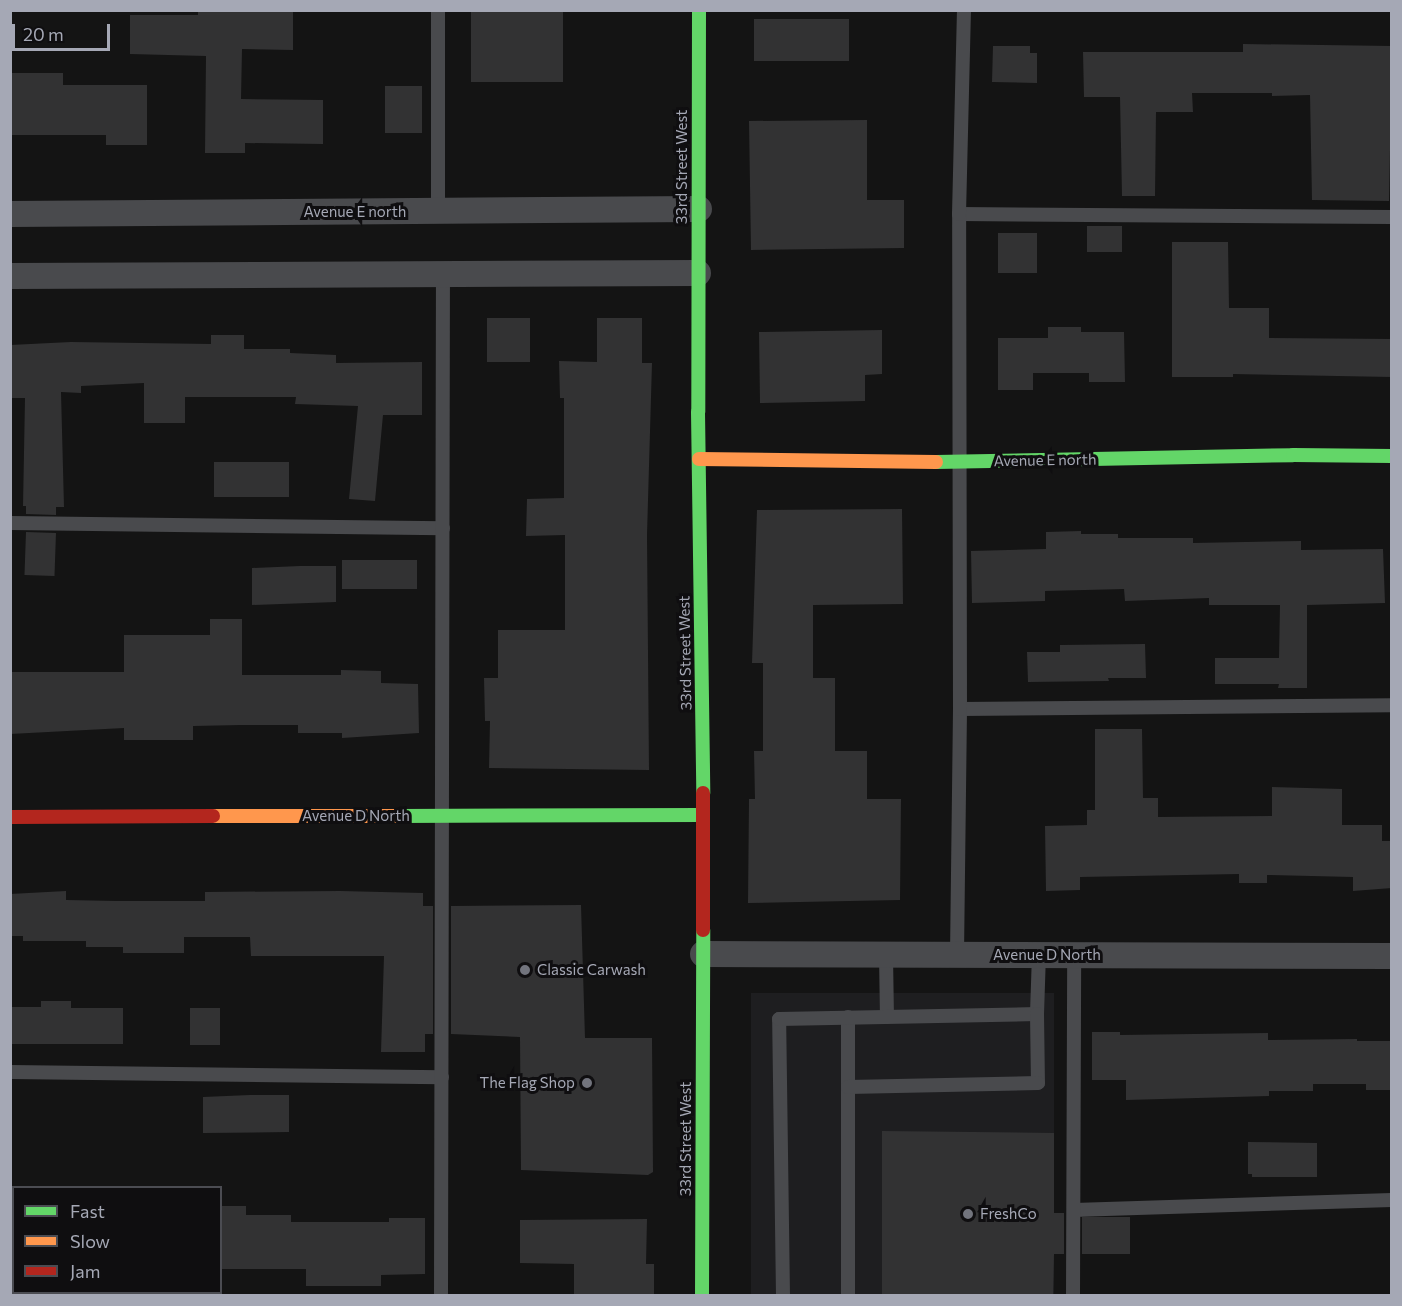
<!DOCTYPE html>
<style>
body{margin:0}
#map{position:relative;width:1402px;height:1306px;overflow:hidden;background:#141414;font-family:Commissioner,sans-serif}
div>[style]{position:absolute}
.built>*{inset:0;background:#1e1e20;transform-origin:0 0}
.building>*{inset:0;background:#323233;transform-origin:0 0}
.lane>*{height:14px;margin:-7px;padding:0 7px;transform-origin:7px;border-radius:7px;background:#494a4d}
.street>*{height:26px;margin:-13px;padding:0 13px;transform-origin:13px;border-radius:13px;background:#494a4d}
.fast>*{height:14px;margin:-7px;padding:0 7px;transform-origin:7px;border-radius:7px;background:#63d668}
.slow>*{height:14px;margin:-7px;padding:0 7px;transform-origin:7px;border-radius:7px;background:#ff974d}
.jam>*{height:14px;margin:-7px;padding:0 7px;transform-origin:7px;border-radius:7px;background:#b3261e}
.dots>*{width:16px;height:16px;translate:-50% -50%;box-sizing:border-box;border:3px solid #0f0e10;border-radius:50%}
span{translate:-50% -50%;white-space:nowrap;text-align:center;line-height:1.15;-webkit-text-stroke:6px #0f0e10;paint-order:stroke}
.street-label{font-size:15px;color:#a5a8b5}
.poi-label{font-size:15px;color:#a5a8b5}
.left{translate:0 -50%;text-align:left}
.right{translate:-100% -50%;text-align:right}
.frame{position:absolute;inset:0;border:12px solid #a5a8b5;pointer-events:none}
.legend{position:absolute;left:12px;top:1186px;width:210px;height:108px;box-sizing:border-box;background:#0f0e10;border:2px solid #4b4c52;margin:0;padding:8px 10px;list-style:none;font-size:18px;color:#a5a8b5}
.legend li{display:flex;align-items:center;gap:12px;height:30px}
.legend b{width:30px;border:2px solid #4b4c52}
.scale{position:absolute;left:12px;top:24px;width:98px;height:27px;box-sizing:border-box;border:3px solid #a5a8b5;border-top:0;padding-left:8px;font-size:18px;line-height:21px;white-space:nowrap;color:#a5a8b5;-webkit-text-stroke:4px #0f0e10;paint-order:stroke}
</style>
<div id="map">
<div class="built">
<div style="left:1054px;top:993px;width:302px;height:303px;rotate:90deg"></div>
</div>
<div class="building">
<div style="clip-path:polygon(198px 10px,293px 10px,293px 50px,242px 49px,241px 99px,323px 100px,323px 144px,245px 143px,245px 153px,205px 153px,206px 56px,130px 54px,130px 15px,198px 15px)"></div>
<div style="left:471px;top:10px;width:92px;height:72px"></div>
<div style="left:754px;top:19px;width:95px;height:42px"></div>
<div style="clip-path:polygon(1243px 44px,1392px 46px,1389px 201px,1312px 200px,1310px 95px,1272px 96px,1272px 93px,1192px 93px,1193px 112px,1156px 112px,1155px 196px,1122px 196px,1120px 97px,1084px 97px,1083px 52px,1243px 52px)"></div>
<div style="clip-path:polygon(993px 46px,1030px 46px,1030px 53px,1037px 53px,1037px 83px,992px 82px)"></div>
<div style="clip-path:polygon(10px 73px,63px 73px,63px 85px,147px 85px,147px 145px,106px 145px,106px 135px,10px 135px)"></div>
<div style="left:385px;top:86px;width:37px;height:47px"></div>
<div style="clip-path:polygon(867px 120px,867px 200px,904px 200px,904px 248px,751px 250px,749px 121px)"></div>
<div style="left:1087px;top:226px;width:35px;height:26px"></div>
<div style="left:998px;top:233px;width:39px;height:40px"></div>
<div style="clip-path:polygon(1172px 242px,1228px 242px,1229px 308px,1269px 308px,1269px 338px,1392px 339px,1392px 377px,1233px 374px,1233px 377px,1172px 377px)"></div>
<div style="left:487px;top:318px;width:43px;height:44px"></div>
<div style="clip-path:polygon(597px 318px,642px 318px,642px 363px,652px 363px,647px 535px,649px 770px,489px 768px,490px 721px,485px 721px,484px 678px,498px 678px,498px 630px,565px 630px,565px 535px,526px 536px,527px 499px,564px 498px,564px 398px,560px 398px,559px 361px,597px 362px)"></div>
<div style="clip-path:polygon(1048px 327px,1081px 327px,1081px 332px,1124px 332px,1125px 382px,1089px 382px,1089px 373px,1033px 373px,1033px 390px,998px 390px,998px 338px,1048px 338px)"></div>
<div style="clip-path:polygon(882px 330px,882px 374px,865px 375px,865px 401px,760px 403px,759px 332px)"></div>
<div style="clip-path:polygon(211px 335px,244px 335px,244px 349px,290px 349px,290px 353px,336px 355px,336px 363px,422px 362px,422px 415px,383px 415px,375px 501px,349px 499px,358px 406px,295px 404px,296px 397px,185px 397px,185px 423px,144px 423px,144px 383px,81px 386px,81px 393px,61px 392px,64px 507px,56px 507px,56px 515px,26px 514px,26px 506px,23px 506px,25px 398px,10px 398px,10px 345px,71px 342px,211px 344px)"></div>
<div style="left:214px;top:462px;width:75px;height:35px"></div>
<div style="clip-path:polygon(902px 509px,903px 604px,813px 605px,813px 678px,835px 678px,835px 751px,867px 751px,867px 799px,901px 799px,900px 900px,748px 903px,749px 799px,755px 799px,754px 751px,763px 751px,763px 663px,752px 663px,757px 510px)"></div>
<div style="clip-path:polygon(1081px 531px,1081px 534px,1118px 534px,1118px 538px,1193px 538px,1193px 543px,1301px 541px,1301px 550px,1383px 549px,1385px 603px,1307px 605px,1307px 688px,1278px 688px,1279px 684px,1215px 684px,1215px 658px,1279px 658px,1280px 605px,1209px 605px,1209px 598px,1125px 601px,1124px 589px,1045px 591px,1045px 601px,972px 603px,971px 551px,1046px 549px,1046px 532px)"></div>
<div style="left:26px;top:532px;width:30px;height:43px;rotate:2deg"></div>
<div style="left:342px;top:560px;width:75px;height:29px"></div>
<div style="clip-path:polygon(300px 566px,336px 566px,336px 602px,252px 605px,252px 568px)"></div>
<div style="clip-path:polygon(210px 619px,242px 619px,242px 675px,341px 675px,341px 670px,381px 671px,381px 683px,418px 684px,419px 733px,342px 738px,342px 733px,298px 733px,298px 725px,241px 725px,193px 726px,193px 740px,124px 740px,124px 728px,10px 734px,10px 672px,124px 672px,124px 635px,210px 635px)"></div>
<div style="clip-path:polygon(1145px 644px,1146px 678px,1108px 678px,1109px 681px,1028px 682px,1027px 652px,1060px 652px,1060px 645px)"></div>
<div style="clip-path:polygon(1095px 729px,1142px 729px,1143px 798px,1158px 798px,1158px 817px,1272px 816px,1272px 787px,1342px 789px,1342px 825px,1382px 825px,1382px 841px,1392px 841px,1392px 888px,1353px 891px,1353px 877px,1267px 875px,1267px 883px,1239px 883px,1239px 874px,1080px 877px,1080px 890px,1046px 891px,1045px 826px,1087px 825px,1087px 810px,1095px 810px)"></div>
<div style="clip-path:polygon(66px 891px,66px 900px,116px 901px,205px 901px,205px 892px,340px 891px,423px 893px,423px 906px,433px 906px,433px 1034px,425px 1034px,425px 1052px,381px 1052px,384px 956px,251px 956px,250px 937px,184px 937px,184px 953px,123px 953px,123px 947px,86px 947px,86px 941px,23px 941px,23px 936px,10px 936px,10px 894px)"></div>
<div style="clip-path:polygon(581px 905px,585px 1038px,652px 1038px,653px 1172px,648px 1175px,521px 1170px,520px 1037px,451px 1034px,451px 906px)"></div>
<div style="clip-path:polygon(41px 1001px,71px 1001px,71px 1008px,123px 1008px,123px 1044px,10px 1044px,10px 1007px,41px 1007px)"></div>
<div style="left:190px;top:1008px;width:30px;height:37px"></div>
<div style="clip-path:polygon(1092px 1032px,1120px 1032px,1120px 1035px,1268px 1033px,1268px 1040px,1357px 1039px,1357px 1041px,1392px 1041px,1392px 1090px,1366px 1090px,1366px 1084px,1313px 1084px,1313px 1091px,1269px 1091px,1269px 1096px,1126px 1100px,1126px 1080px,1092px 1080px)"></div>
<div style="clip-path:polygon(250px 1095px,289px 1095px,289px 1132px,203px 1133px,203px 1097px)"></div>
<div style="clip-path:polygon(882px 1131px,1054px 1133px,1054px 1213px,1064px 1213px,1064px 1254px,1054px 1254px,1053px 1296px,882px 1296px)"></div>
<div style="clip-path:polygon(1248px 1142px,1317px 1143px,1317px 1177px,1252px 1177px,1252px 1174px,1248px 1174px)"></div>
<div style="clip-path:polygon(220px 1206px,246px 1206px,246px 1215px,291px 1215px,291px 1222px,389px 1222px,389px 1218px,425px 1218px,425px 1274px,381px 1275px,381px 1286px,306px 1286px,306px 1269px,220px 1269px)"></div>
<div style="left:1130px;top:1217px;width:37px;height:48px;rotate:90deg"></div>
<div style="clip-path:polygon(647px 1219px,646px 1264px,654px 1264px,654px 1296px,574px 1296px,574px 1264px,520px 1263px,520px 1220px)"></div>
</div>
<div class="lane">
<div style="left:438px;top:211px;width:201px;rotate:-90deg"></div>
<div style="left:959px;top:214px;width:433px;rotate:0.4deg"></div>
<div style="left:10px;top:523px;width:433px;rotate:0.7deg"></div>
<div style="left:960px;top:709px;width:432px;rotate:-0.5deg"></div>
<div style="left:886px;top:955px;width:62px;rotate:89.1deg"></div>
<div style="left:957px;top:955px;width:246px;rotate:-89.3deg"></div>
<div style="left:960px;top:709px;width:495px;rotate:-90.1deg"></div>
<div style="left:959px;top:214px;width:204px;rotate:-88.6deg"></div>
<div style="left:1037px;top:1014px;width:59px;rotate:-88.1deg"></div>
<div style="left:848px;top:1017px;width:279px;rotate:90deg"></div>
<div style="left:10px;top:1072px;width:432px;rotate:0.7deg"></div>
<div style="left:1074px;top:1210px;width:318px;rotate:-1.8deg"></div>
<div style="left:441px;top:1296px;width:1022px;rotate:-89.89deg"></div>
<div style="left:783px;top:1296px;width:277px;rotate:-90.8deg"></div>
<div style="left:779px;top:1019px;width:258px;rotate:-1.1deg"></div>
<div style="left:1037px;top:1014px;width:69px;rotate:89.2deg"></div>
<div style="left:1038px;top:1083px;width:190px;rotate:178.8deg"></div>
<div style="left:1073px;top:1296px;width:340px;rotate:-89.8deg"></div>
</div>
<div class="street">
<div style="left:10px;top:214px;width:689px;rotate:-0.42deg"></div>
<div style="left:10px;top:276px;width:688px;rotate:-0.25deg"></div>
<div style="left:703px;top:954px;width:689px;rotate:0.17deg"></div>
</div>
<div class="fast">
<div style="left:699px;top:10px;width:402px;rotate:90.1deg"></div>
<div style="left:698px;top:412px;width:381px;rotate:89.2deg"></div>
<div style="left:936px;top:462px;width:357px;rotate:-1.1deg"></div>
<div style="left:1293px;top:455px;width:99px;rotate:0.6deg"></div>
<div style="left:399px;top:816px;width:303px;rotate:-0.2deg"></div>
<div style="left:702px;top:1296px;width:366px;rotate:-89.8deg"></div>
</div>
<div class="slow">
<div style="left:699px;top:459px;width:237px;rotate:0.7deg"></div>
<div style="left:213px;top:816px;width:186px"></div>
</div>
<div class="jam">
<div style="left:10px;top:817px;width:203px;rotate:-0.3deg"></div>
<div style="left:703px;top:930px;width:137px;rotate:-90deg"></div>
</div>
<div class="dots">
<div style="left:525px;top:970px;background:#72747d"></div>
<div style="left:587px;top:1083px;background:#72747d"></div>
<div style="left:968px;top:1214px;background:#72747d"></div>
</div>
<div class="street-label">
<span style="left:682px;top:167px;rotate:-90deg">33rd Street West</span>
<span style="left:355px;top:212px">Avenue E north</span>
<span style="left:1045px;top:460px;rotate:-1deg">Avenue E north</span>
<span style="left:685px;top:653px;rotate:-91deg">33rd Street West</span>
<span style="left:356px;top:816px">Avenue D North</span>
<span style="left:1047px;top:955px">Avenue D North</span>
<span style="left:686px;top:1139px;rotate:-90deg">33rd Street West</span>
</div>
<div class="poi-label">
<span class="left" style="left:537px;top:970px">Classic Carwash</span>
<span class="right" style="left:575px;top:1083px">The Flag Shop</span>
<span class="left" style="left:980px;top:1214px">FreshCo</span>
</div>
<div class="frame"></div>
<ul class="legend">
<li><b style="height:8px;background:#63d668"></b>Fast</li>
<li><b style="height:8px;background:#ff974d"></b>Slow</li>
<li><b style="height:8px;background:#b3261e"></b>Jam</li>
</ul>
<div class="scale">20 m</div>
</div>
